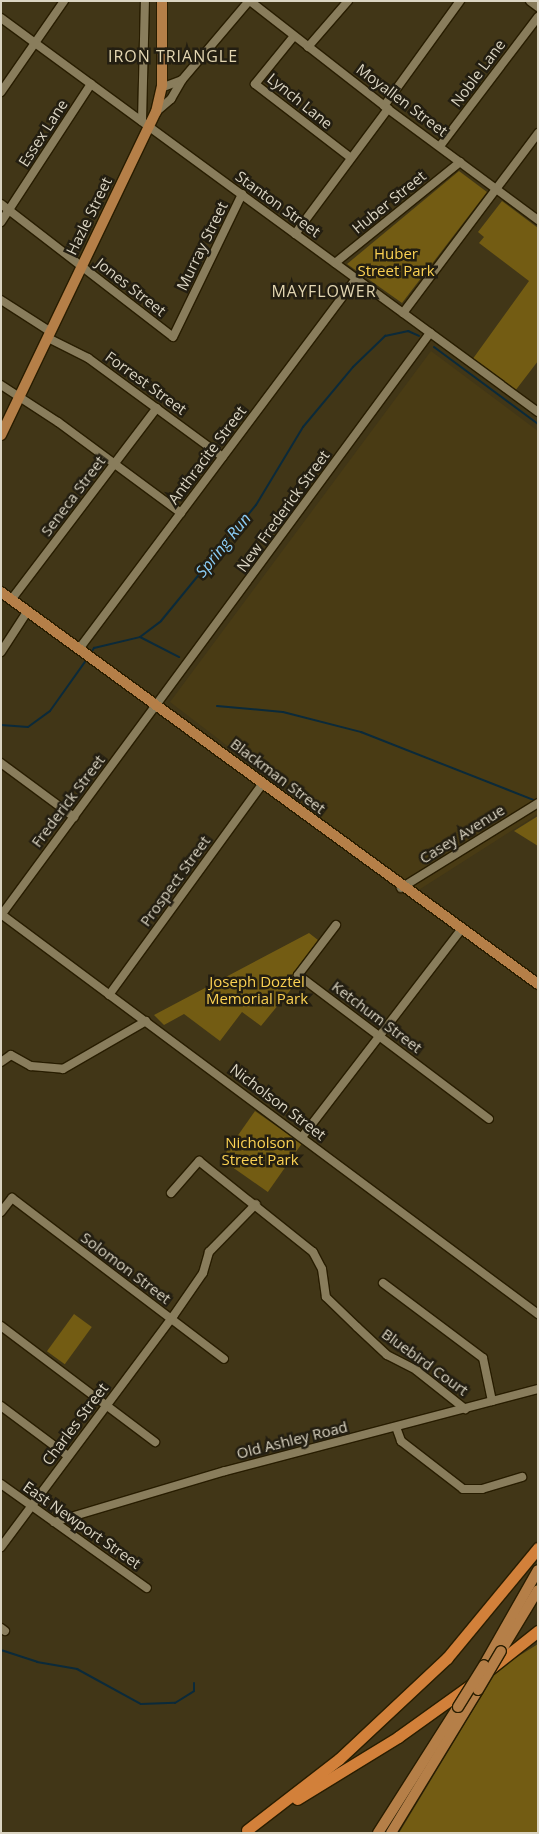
<!DOCTYPE html>
<style>
body{margin:0}
#map{position:relative;width:539px;height:1834px;overflow:hidden;background:#413617;font-family:"Open Sans",sans-serif}
div>[style]{position:absolute}
.built>*{inset:0;background:#493b14}
.green>*{inset:0;background:#735c13;transform-origin:0 0}
.stream>*{height:2px;margin:-1px;padding:0 1px;transform-origin:1px;border-radius:1px;background:#0b2a3a}
.roads{filter:drop-shadow(1px 0 #281d00) drop-shadow(-1px 0 #281d00) drop-shadow(0 1px #281d00) drop-shadow(0 -1px #281d00)}
.minor>*{height:8px;margin:-4px;padding:0 4px;transform-origin:4px;border-radius:4px;background:#897d5c}
.major>*{height:10px;margin:-5px;padding:0 5px;transform-origin:5px;border-radius:5px;background:#b57f48}
.highway>*{height:11px;margin:-5.5px;padding:0 5.5px;transform-origin:5.5px;border-radius:5.5px;background:#d2803a}
.bridges{filter:drop-shadow(1px 0 #281d00) drop-shadow(-1px 0 #281d00) drop-shadow(0 1px #281d00) drop-shadow(0 -1px #281d00)}
.major-bridge>*{height:10px;margin:-5px;padding:0 5px;transform-origin:5px;border-radius:5px;background:#b57f48}
span{translate:-50% -50%;white-space:nowrap;text-align:center;line-height:1.15;-webkit-text-stroke:5px #231e11;paint-order:stroke}
.street-label{font-size:15px;color:#dbd5c3}
.park-label{font-size:15px;color:#fbd153}
.neighbourhood-label{font-size:16px;color:#e3d6b2;letter-spacing:1px}
.water-label{font-size:16px;color:#8ccef7;font-style:italic}
.frame{position:absolute;inset:0;border:2px solid #dbd5c3;pointer-events:none}
</style>
<div id="map">
<div class="built">
<div style="clip-path:polygon(431px 351px,538px 431px,538px 814px,417px 891px,170px 702px)"></div>
</div>
<div class="green">
<div style="clip-path:polygon(459px 171px,487px 192px,402px 303px,347px 264px)"></div>
<div style="clip-path:polygon(502px 201px,538px 228px,538px 361px,515px 391px,472px 360px,529px 281px,479px 243px,484px 237px,478px 232px)"></div>
<div style="clip-path:polygon(538px 816px,538px 846px,514px 831px)"></div>
<div style="clip-path:polygon(309px 933px,318px 940px,293px 976px,297px 982px,261px 1026px,242px 1012px,220px 1041px,184px 1014px,164px 1025px,154px 1015px)"></div>
<div style="left:255px;top:1111px;width:57px;height:59px;rotate:35deg"></div>
<div style="left:74px;top:1314px;width:22px;height:46px;rotate:36deg"></div>
<div style="clip-path:polygon(538px 1644px,538px 1833px,399px 1833px,498px 1669px)"></div>
</div>
<div class="stream">
<div style="left:434px;top:347px;width:129px;rotate:36.5deg"></div>
<div style="left:140px;top:637px;width:44px;rotate:27.1deg"></div>
<div style="left:91px;top:653px;width:6px;rotate:-59deg"></div>
<div style="left:94px;top:648px;width:47px;rotate:-13.4deg"></div>
<div style="left:140px;top:637px;width:26px;rotate:-37deg"></div>
<div style="left:161px;top:621px;width:150px;rotate:-50.7deg"></div>
<div style="left:256px;top:505px;width:91px;rotate:-58.9deg"></div>
<div style="left:303px;top:427px;width:78px;rotate:-50.2deg"></div>
<div style="left:353px;top:367px;width:45px;rotate:-44.1deg"></div>
<div style="left:385px;top:336px;width:24px;rotate:-12deg"></div>
<div style="left:408px;top:331px;width:12px;rotate:24deg"></div>
<div style="left:217px;top:706px;width:66px;rotate:5.2deg"></div>
<div style="left:283px;top:712px;width:81px;rotate:14.4deg"></div>
<div style="left:361px;top:732px;width:188px;rotate:21.5deg"></div>
<div style="left:1px;top:725px;width:27px;rotate:4deg"></div>
<div style="left:28px;top:727px;width:27px;rotate:-36deg"></div>
<div style="left:50px;top:711px;width:64px;rotate:-54.6deg"></div>
<div style="left:1px;top:1650px;width:38px;rotate:18deg"></div>
<div style="left:37px;top:1662px;width:41px;rotate:9.9deg"></div>
<div style="left:77px;top:1669px;width:73px;rotate:28.7deg"></div>
<div style="left:141px;top:1704px;width:34px;rotate:-2deg"></div>
<div style="left:175px;top:1703px;width:22px;rotate:-32deg"></div>
<div style="left:194px;top:1691px;width:8px;rotate:-90deg"></div>
</div>
<div class="roads">
<div class="minor">
<div style="left:250px;top:1px;width:175px;rotate:38deg"></div>
<div style="left:388px;top:109px;width:187px;rotate:36.5deg"></div>
<div style="left:530px;top:1px;width:10px;rotate:37deg"></div>
<div style="left:1px;top:18px;width:666px;rotate:36.27deg"></div>
<div style="left:294px;top:36px;width:62px;rotate:129.1deg"></div>
<div style="left:255px;top:84px;width:121px;rotate:37.6deg"></div>
<div style="left:308px;top:47px;width:61px;rotate:-49deg"></div>
<div style="left:161px;top:88px;width:22px;rotate:-21deg"></div>
<div style="left:1px;top:92px;width:111px;rotate:-55.3deg"></div>
<div style="left:384px;top:106px;width:130px;rotate:-54.1deg"></div>
<div style="left:156px;top:112px;width:20px;rotate:-41deg"></div>
<div style="left:171px;top:99px;width:22px;rotate:-60deg"></div>
<div style="left:182px;top:80px;width:104px;rotate:-49.7deg"></div>
<div style="left:142px;top:121px;width:120px;rotate:-88.6deg"></div>
<div style="left:440px;top:146px;width:162px;rotate:-52.8deg"></div>
<div style="left:1px;top:204px;width:217px;rotate:37.7deg"></div>
<div style="left:173px;top:337px;width:159px;rotate:-64.2deg"></div>
<div style="left:1px;top:222px;width:165px;rotate:-56.9deg"></div>
<div style="left:295px;top:234px;width:156px;rotate:-53.4deg"></div>
<div style="left:335px;top:263px;width:161px;rotate:-38.9deg"></div>
<div style="left:1px;top:300px;width:59px;rotate:32.6deg"></div>
<div style="left:403px;top:313px;width:225px;rotate:-53.1deg"></div>
<div style="left:48px;top:338px;width:45px;rotate:26.6deg"></div>
<div style="left:88px;top:358px;width:167px;rotate:36.3deg"></div>
<div style="left:1px;top:385px;width:68px;rotate:33deg"></div>
<div style="left:58px;top:422px;width:153px;rotate:36.5deg"></div>
<div style="left:11px;top:600px;width:241px;rotate:-52.8deg"></div>
<div style="left:79px;top:649px;width:464px;rotate:-53.2deg"></div>
<div style="left:1px;top:652px;width:48px;rotate:-57deg"></div>
<div style="left:1px;top:763px;width:91px;rotate:36.5deg"></div>
<div style="left:401px;top:888px;width:161px;rotate:-31.8deg"></div>
<div style="left:1px;top:914px;width:670px;rotate:36.68deg"></div>
<div style="left:2px;top:914px;width:722px;rotate:-53.62deg"></div>
<div style="left:336px;top:925px;width:63px;rotate:127.2deg"></div>
<div style="left:298px;top:975px;width:239px;rotate:37deg"></div>
<div style="left:109px;top:995px;width:262px;rotate:-54deg"></div>
<div style="left:1px;top:1062px;width:12px;rotate:-35deg"></div>
<div style="left:11px;top:1055px;width:23px;rotate:29deg"></div>
<div style="left:31px;top:1066px;width:32px;rotate:5deg"></div>
<div style="left:63px;top:1069px;width:96px;rotate:-30deg"></div>
<div style="left:302px;top:1137px;width:261px;rotate:-52.5deg"></div>
<div style="left:171px;top:1193px;width:43px;rotate:-48.8deg"></div>
<div style="left:199px;top:1161px;width:146px;rotate:38.6deg"></div>
<div style="left:313px;top:1252px;width:19px;rotate:62deg"></div>
<div style="left:322px;top:1269px;width:28px;rotate:82deg"></div>
<div style="left:326px;top:1297px;width:43px;rotate:44.1deg"></div>
<div style="left:357px;top:1327px;width:41px;rotate:43deg"></div>
<div style="left:387px;top:1355px;width:33px;rotate:27deg"></div>
<div style="left:416px;top:1370px;width:63px;rotate:38.5deg"></div>
<div style="left:1px;top:1212px;width:18px;rotate:-52deg"></div>
<div style="left:12px;top:1198px;width:266px;rotate:37.2deg"></div>
<div style="left:383px;top:1283px;width:125px;rotate:36.9deg"></div>
<div style="left:483px;top:1358px;width:44px;rotate:78.2deg"></div>
<div style="left:1px;top:1326px;width:193px;rotate:37deg"></div>
<div style="left:1px;top:1406px;width:84px;rotate:36.7deg"></div>
<div style="left:396px;top:1427px;width:15px;rotate:70deg"></div>
<div style="left:401px;top:1441px;width:78px;rotate:37.7deg"></div>
<div style="left:463px;top:1489px;width:19px"></div>
<div style="left:482px;top:1489px;width:42px;rotate:-16.7deg"></div>
<div style="left:1px;top:1484px;width:179px;rotate:35.5deg"></div>
<div style="left:54px;top:1522px;width:178px;rotate:-16.6deg"></div>
<div style="left:225px;top:1471px;width:324px;rotate:-14.7deg"></div>
<div style="left:1px;top:1547px;width:289px;rotate:-53.3deg"></div>
<div style="left:174px;top:1315px;width:51px;rotate:-55.4deg"></div>
<div style="left:203px;top:1273px;width:22px;rotate:-74deg"></div>
<div style="left:209px;top:1252px;width:67px;rotate:-45.6deg"></div>
<div style="left:1px;top:1628px;width:5px;rotate:37deg"></div>
</div>
<div class="major">
<div style="left:1px;top:435px;width:358px;rotate:-64.4deg"></div>
<div style="left:156px;top:112px;width:28px;rotate:-77deg"></div>
<div style="left:162px;top:85px;width:84px;rotate:-90deg"></div>
<div style="left:1px;top:592px;width:665px;rotate:36.13deg"></div>
<div style="left:501px;top:1651px;width:71px;rotate:-58.8deg"></div>
<div style="left:484px;top:1665px;width:109px;rotate:-60.4deg"></div>
<div style="left:378px;top:1833px;width:149px;rotate:-57.6deg"></div>
<div style="left:391px;top:1833px;width:167px;rotate:-58.7deg"></div>
</div>
<div class="highway">
<div style="left:490px;top:1669px;width:61px;rotate:-38.4deg"></div>
<div style="left:297px;top:1799px;width:119px;rotate:-31.5deg"></div>
<div style="left:398px;top:1737px;width:91px;rotate:-35.6deg"></div>
<div style="left:247px;top:1830px;width:116px;rotate:-37.7deg"></div>
<div style="left:339px;top:1759px;width:148px;rotate:-43.1deg"></div>
<div style="left:447px;top:1658px;width:143px;rotate:-50.4deg"></div>
</div>
</div>
<div class="bridges">
<div class="major-bridge">
<div style="left:478px;top:1690px;width:45px;rotate:-59.5deg"></div>
<div style="left:458px;top:1707px;width:49px;rotate:-58.2deg"></div>
</div>
</div>
<div class="street-label">
<span style="left:478px;top:73px;rotate:-53deg">Noble Lane</span>
<span style="left:402px;top:100px;rotate:37deg">Moyallen Street</span>
<span style="left:300px;top:101px;rotate:39deg">Lynch Lane</span>
<span style="left:43px;top:133px;rotate:-57deg">Essex Lane</span>
<span style="left:389px;top:202px;rotate:-39deg">Huber Street</span>
<span style="left:278px;top:204px;rotate:36deg">Stanton Street</span>
<span style="left:89px;top:216px;rotate:-64deg">Hazle Street</span>
<span style="left:202px;top:246px;rotate:-64deg">Murray Street</span>
<span style="left:131px;top:287px;rotate:38deg">Jones Street</span>
<span style="left:146px;top:383px;rotate:36deg">Forrest Street</span>
<span style="left:207px;top:455px;rotate:-53deg">Anthracite Street</span>
<span style="left:73px;top:496px;rotate:-53deg">Seneca Street</span>
<span style="left:283px;top:511px;rotate:-54deg">New Frederick Street</span>
<span style="left:278px;top:776px;rotate:37deg">Blackman Street</span>
<span style="left:68px;top:801px;rotate:-53deg">Frederick Street</span>
<span style="left:462px;top:834px;rotate:-32deg">Casey Avenue</span>
<span style="left:175px;top:881px;rotate:-54deg">Prospect Street</span>
<span style="left:377px;top:1017px;rotate:37deg">Ketchum Street</span>
<span style="left:278px;top:1102px;rotate:37deg">Nicholson Street</span>
<span style="left:126px;top:1268px;rotate:37deg">Solomon Street</span>
<span style="left:425px;top:1362px;rotate:36deg">Bluebird Court</span>
<span style="left:75px;top:1424px;rotate:-53deg">Charles Street</span>
<span style="left:292px;top:1440px;rotate:-14deg">Old Ashley Road</span>
<span style="left:82px;top:1525px;rotate:35deg">East Newport Street</span>
</div>
<div class="park-label">
<span style="left:396px;top:262px">Huber<br>Street Park</span>
<span style="left:257px;top:990px">Joseph Doztel<br>Memorial Park</span>
<span style="left:260px;top:1151px">Nicholson<br>Street Park</span>
</div>
<div class="neighbourhood-label">
<span style="left:173px;top:56px">IRON TRIANGLE</span>
<span style="left:324px;top:291px">MAYFLOWER</span>
</div>
<div class="water-label">
<span style="left:223px;top:545px;rotate:-51deg">Spring Run</span>
</div>
<div class="frame"></div>
</div>
